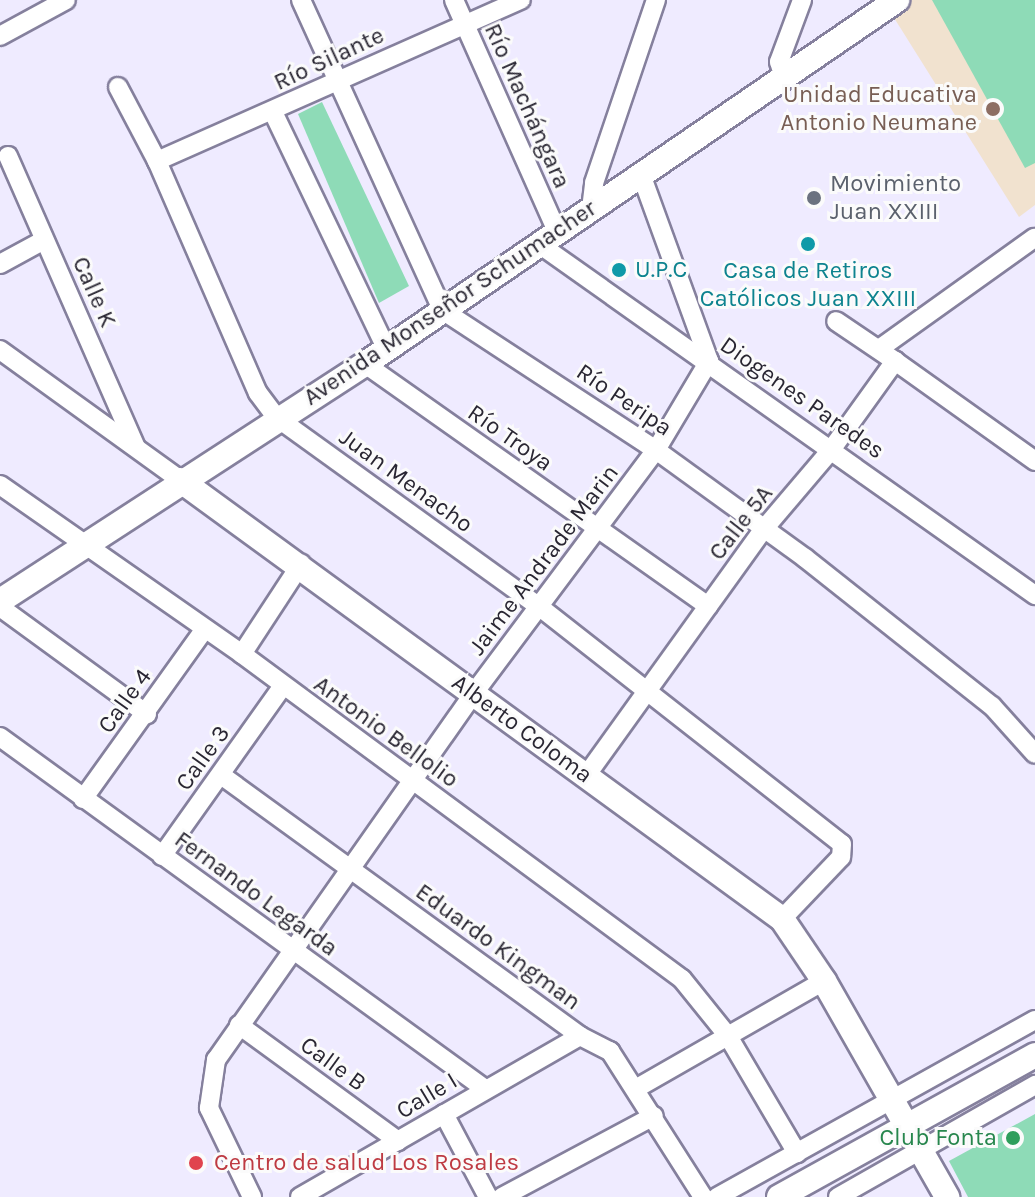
<!DOCTYPE html>
<meta charset="utf-8">
<style>
body{margin:0}
#map{position:relative;width:1035px;height:1197px;overflow:hidden;background:#efebff;font-family:Karla,sans-serif}
div>[style]{position:absolute}
.education>*{inset:0;background:#f1e2cf}
.green>*{inset:0;background:#8edbb7}
.roads{filter:drop-shadow(2px 0 #85809d) drop-shadow(-2px 0 #85809d) drop-shadow(0 2px #85809d) drop-shadow(0 -2px #85809d)}
.street>*{height:18px;margin:-9px;padding:0 9px;transform-origin:9px;border-radius:9px;background:#fff}
.secondary>*{height:24px;margin:-12px;padding:0 12px;transform-origin:12px;border-radius:12px;background:#fff}
.dots>*{width:22px;height:22px;translate:-50% -50%;box-sizing:border-box;border:4px solid #fbfbfb;border-radius:50%}
span{translate:-50% -50%;white-space:nowrap;text-align:center;line-height:1.15;-webkit-text-stroke:6px #fbfbfb;paint-order:stroke}
.street-label{font-size:24px;color:#292632}
.education-label{font-size:24px;color:#785e54}
.right{translate:-100% -50%;text-align:right}
.worship-label{font-size:24px;color:#5b616d}
.left{translate:0 -50%;text-align:left}
.culture-label{font-size:24px;color:#0d838f}
.leisure-label{font-size:24px;color:#27864d}
.health-label{font-size:24px;color:#be3a42}
</style>
<div id="map">
<div class="education">
<div style="clip-path:polygon(911px 0,1035px 0,1035px 205px,1019px 217px,891px 13px)"></div>
</div>
<div class="green">
<div style="clip-path:polygon(932px 0,1035px 0,1035px 163px,1025px 168px)"></div>
<div style="clip-path:polygon(322px 102px,409px 286px,379px 303px,298px 114px)"></div>
<div style="clip-path:polygon(1035px 1114px,1035px 1197px,968px 1197px,949px 1161px)"></div>
</div>
<div class="roads">
<div class="street">
<div style="left:301px;top:0;width:341px;rotate:65.5deg"></div>
<div style="left:442px;top:310px;width:256px;rotate:33.2deg"></div>
<div style="left:656px;top:450px;width:184px;rotate:35.9deg"></div>
<div style="left:805px;top:558px;width:238px;rotate:38.4deg"></div>
<div style="left:992px;top:706px;width:64px;rotate:48.1deg"></div>
<div style="left:454px;top:0;width:253px;rotate:66deg"></div>
<div style="left:0;top:36px;width:75px;rotate:-28.6deg"></div>
<div style="left:784px;top:78px;width:17px;rotate:-107deg"></div>
<div style="left:779px;top:62px;width:66px;rotate:-69.6deg"></div>
<div style="left:118px;top:87px;width:84px;rotate:62.2deg"></div>
<div style="left:157px;top:161px;width:253px;rotate:66.5deg"></div>
<div style="left:258px;top:393px;width:30px;rotate:53deg"></div>
<div style="left:276px;top:417px;width:327px;rotate:35.8deg"></div>
<div style="left:541px;top:608px;width:382px;rotate:38.1deg"></div>
<div style="left:842px;top:844px;width:13px;rotate:94deg"></div>
<div style="left:841px;top:857px;width:86px;rotate:133.6deg"></div>
<div style="left:273px;top:112px;width:259px;rotate:64.4deg"></div>
<div style="left:8px;top:156px;width:318px;rotate:66.3deg"></div>
<div style="left:157px;top:161px;width:398px;rotate:-23.9deg"></div>
<div style="left:591px;top:209px;width:26px;rotate:-83deg"></div>
<div style="left:594px;top:183px;width:193px;rotate:-71.3deg"></div>
<div style="left:539px;top:244px;width:608px;rotate:35.29deg"></div>
<div style="left:0;top:264px;width:50px;rotate:-28.6deg"></div>
<div style="left:879px;top:349px;width:191px;rotate:-35.6deg"></div>
<div style="left:0;top:350px;width:222px;rotate:35.8deg"></div>
<div style="left:895px;top:361px;width:172px;rotate:35.5deg"></div>
<div style="left:365px;top:364px;width:420px;rotate:35.2deg"></div>
<div style="left:0;top:485px;width:295px;rotate:34.9deg"></div>
<div style="left:242px;top:654px;width:547px;rotate:36.45deg"></div>
<div style="left:682px;top:979px;width:73px;rotate:51.1deg"></div>
<div style="left:728px;top:1036px;width:136px;rotate:59.5deg"></div>
<div style="left:0;top:607px;width:182px;rotate:36.1deg"></div>
<div style="left:242px;top:654px;width:108px;rotate:-56.8deg"></div>
<div style="left:0;top:737px;width:599px;rotate:35.97deg"></div>
<div style="left:221px;top:775px;width:444px;rotate:36deg"></div>
<div style="left:580px;top:1036px;width:34px;rotate:27deg"></div>
<div style="left:610px;top:1051px;width:173px;rotate:57.5deg"></div>
<div style="left:586px;top:776px;width:303px;rotate:-54.3deg"></div>
<div style="left:763px;top:530px;width:105px;rotate:-49.6deg"></div>
<div style="left:831px;top:450px;width:110px;rotate:-54.3deg"></div>
<div style="left:895px;top:361px;width:71px;rotate:-145.9deg"></div>
<div style="left:83px;top:799px;width:208px;rotate:-54.4deg"></div>
<div style="left:162px;top:856px;width:207px;rotate:-54.6deg"></div>
<div style="left:239px;top:1025px;width:197px;rotate:36.1deg"></div>
<div style="left:637px;top:1088px;width:215px;rotate:-29.8deg"></div>
<div style="left:444px;top:1114px;width:94px;rotate:62.1deg"></div>
<div style="left:252px;top:1197px;width:99px;rotate:-115.8deg"></div>
<div style="left:209px;top:1108px;width:49px;rotate:-81.7deg"></div>
<div style="left:216px;top:1060px;width:449px;rotate:-54.9deg"></div>
<div style="left:474px;top:693px;width:304px;rotate:-53.2deg"></div>
<div style="left:656px;top:450px;width:104px;rotate:-59.2deg"></div>
<div style="left:709px;top:361px;width:199px;rotate:-110deg"></div>
<div style="left:300px;top:1197px;width:323px;rotate:-29.9deg"></div>
<div style="left:502px;top:1197px;width:172px;rotate:-28.1deg"></div>
<div style="left:717px;top:1197px;width:364px;rotate:-29.1deg"></div>
<div style="left:838px;top:1197px;width:227px;rotate:-29.6deg"></div>
</div>
<div class="secondary">
<div style="left:180px;top:480px;width:745px;rotate:36.1deg"></div>
<div style="left:782px;top:919px;width:75px;rotate:55.9deg"></div>
<div style="left:824px;top:981px;width:249px;rotate:60.3deg"></div>
<div style="left:0;top:601px;width:435px;rotate:-33deg"></div>
<div style="left:365px;top:364px;width:645px;rotate:-34.38deg"></div>
<div style="left:779px;top:1197px;width:293px;rotate:-29deg"></div>
</div>
</div>
<div class="dots">
<div style="left:993px;top:109px;background:#8d6e63"></div>
<div style="left:814px;top:198px;background:#6b7280"></div>
<div style="left:808px;top:244px;background:#0f9aa8"></div>
<div style="left:619px;top:270px;background:#0f9aa8"></div>
<div style="left:1013px;top:1138px;background:#2e9e5b"></div>
<div style="left:196px;top:1163px;background:#e0444e"></div>
</div>
<div class="street-label">
<span style="left:329px;top:59px;rotate:-25deg">Río Silante</span>
<span style="left:527px;top:106px;rotate:66deg">Río Machángara</span>
<span style="left:94px;top:292px;rotate:66deg">Calle K</span>
<span style="left:450px;top:303px;rotate:-34deg">Avenida Monseñor Schumacher</span>
<span style="left:802px;top:398px;rotate:35deg">Diogenes Paredes</span>
<span style="left:624px;top:400px;rotate:34deg">Río Peripa</span>
<span style="left:510px;top:438px;rotate:35deg">Río Troya</span>
<span style="left:406px;top:481px;rotate:36deg">Juan Menacho</span>
<span style="left:741px;top:523px;rotate:-52deg">Calle 5A</span>
<span style="left:544px;top:560px;rotate:-53deg">Jaime Andrade Marin</span>
<span style="left:125px;top:701px;rotate:-54deg">Calle 4</span>
<span style="left:522px;top:729px;rotate:36deg">Alberto Coloma</span>
<span style="left:386px;top:732px;rotate:36deg">Antonio Bellolio</span>
<span style="left:203px;top:758px;rotate:-54deg">Calle 3</span>
<span style="left:256px;top:894px;rotate:36deg">Fernando Legarda</span>
<span style="left:498px;top:947px;rotate:36deg">Eduardo Kingman</span>
<span style="left:333px;top:1064px;rotate:36deg">Calle B</span>
<span style="left:427px;top:1096px;rotate:-31deg">Calle I</span>
</div>
<div class="education-label">
<span class="right" style="left:977px;top:109px">Unidad Educativa<br>Antonio Neumane</span>
</div>
<div class="worship-label">
<span class="left" style="left:830px;top:198px">Movimiento<br>Juan XXIII</span>
</div>
<div class="culture-label">
<span class="left" style="left:635px;top:270px">U.P.C</span>
<span style="left:808px;top:285px">Casa de Retiros<br>Católicos Juan XXIII</span>
</div>
<div class="leisure-label">
<span class="right" style="left:997px;top:1138px">Club Fonta</span>
</div>
<div class="health-label">
<span class="left" style="left:214px;top:1163px">Centro de salud Los Rosales</span>
</div>
</div>
